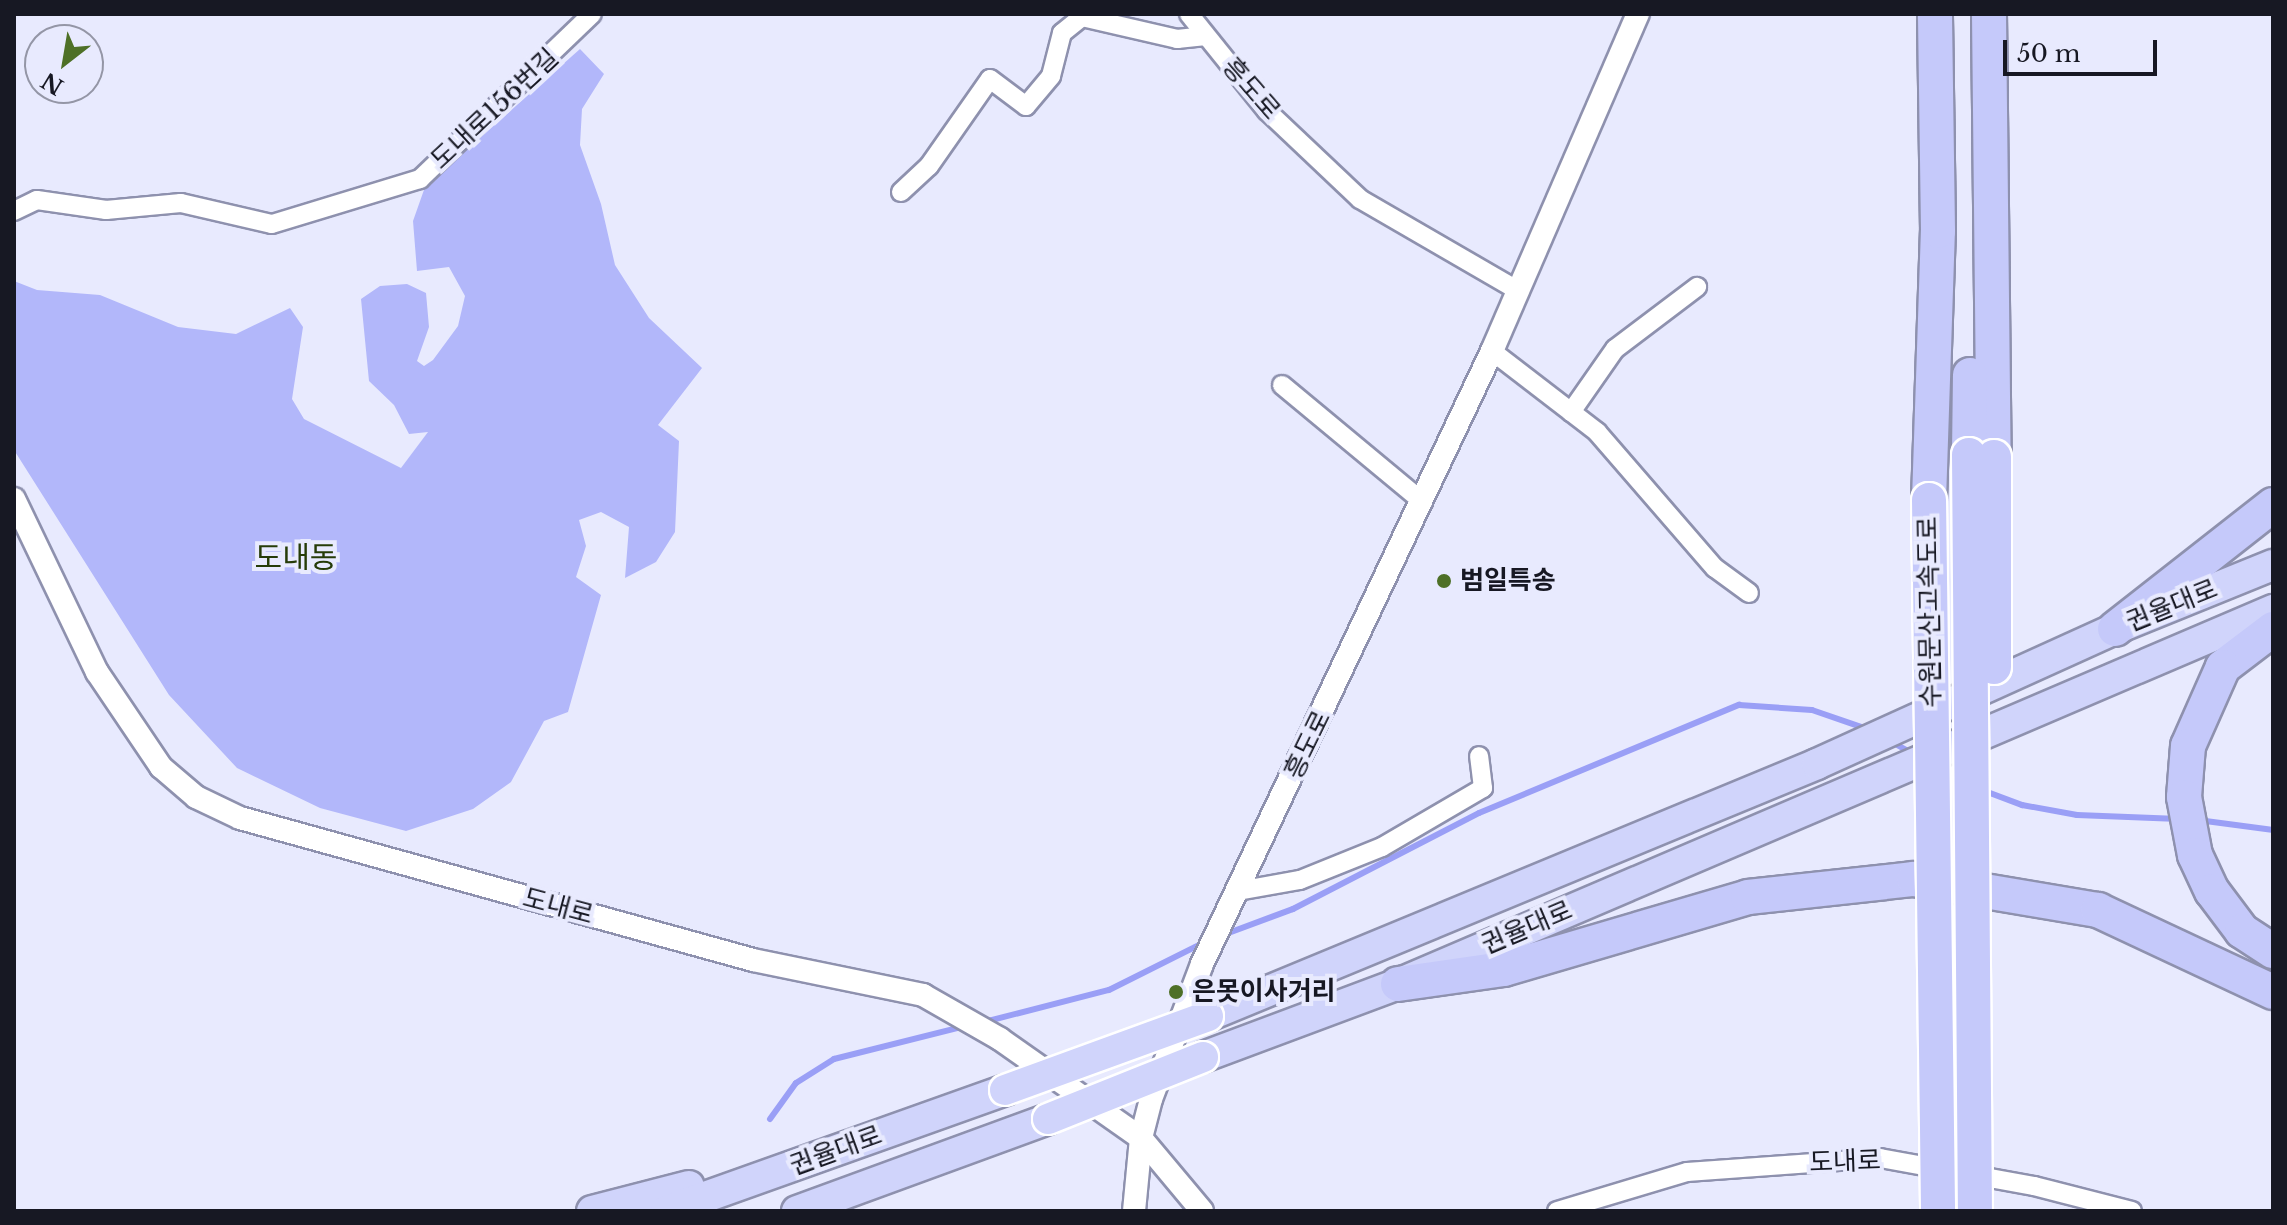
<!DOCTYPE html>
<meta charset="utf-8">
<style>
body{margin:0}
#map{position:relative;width:2287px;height:1225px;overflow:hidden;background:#e8eafe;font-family:"Libre Baskerville","Noto Sans KR",serif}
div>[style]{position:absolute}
.green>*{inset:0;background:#b2b7fa}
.stream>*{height:6px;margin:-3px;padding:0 3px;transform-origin:3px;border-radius:3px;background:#9a9ff6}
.roads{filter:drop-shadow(2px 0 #8e91ae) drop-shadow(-2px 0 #8e91ae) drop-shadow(0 2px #8e91ae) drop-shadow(0 -2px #8e91ae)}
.minor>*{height:18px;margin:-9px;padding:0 9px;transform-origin:9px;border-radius:9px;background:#fff}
.tertiary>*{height:22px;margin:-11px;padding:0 11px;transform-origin:11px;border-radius:11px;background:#fff}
.trunk>*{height:30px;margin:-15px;padding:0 15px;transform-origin:15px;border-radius:15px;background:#d0d4fb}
.motorway>*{height:34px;margin:-17px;padding:0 17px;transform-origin:17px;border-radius:17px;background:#c5c9fa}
.bridges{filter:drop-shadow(2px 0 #fff) drop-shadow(-2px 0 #fff) drop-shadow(0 2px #fff) drop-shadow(0 -2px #fff)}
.trunk-bridge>*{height:30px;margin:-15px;padding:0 15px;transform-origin:15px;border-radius:15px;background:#d0d4fb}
.motorway-bridge>*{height:34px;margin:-17px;padding:0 17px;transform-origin:17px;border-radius:17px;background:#c5c9fa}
.dots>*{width:22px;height:22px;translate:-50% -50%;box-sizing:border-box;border:4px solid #e8eafe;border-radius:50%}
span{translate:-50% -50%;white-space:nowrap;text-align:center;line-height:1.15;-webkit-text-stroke:8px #e8eafe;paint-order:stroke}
.street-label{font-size:26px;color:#171823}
.poi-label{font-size:26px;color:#171823;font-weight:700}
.left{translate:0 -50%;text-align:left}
.quarter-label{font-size:30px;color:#263c08}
.frame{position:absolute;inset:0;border:16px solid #171823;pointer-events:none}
.north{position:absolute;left:24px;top:24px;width:80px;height:80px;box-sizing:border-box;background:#e8eafe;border:2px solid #9496a6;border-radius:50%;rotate:211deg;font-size:22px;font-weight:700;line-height:32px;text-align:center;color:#171823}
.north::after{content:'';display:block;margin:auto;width:28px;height:36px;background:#4e7027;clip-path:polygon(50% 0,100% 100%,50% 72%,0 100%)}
.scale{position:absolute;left:2003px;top:40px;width:154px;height:36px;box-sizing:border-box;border:4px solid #171823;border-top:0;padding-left:10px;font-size:24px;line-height:28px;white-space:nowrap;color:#171823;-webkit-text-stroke:6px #e8eafe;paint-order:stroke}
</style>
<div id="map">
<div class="green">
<div style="clip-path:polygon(580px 49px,604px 74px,582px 109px,580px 145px,601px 204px,615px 265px,649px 318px,702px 368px,658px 425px,679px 441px,675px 532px,656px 562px,625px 578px,629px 527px,601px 512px,579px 520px,586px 546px,576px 577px,601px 595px,568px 712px,544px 721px,511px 782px,473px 809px,406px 831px,320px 808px,237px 768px,169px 695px,14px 450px,14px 281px,37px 290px,100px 295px,178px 327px,236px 334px,290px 308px,303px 327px,292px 399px,304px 419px,401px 468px,428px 432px,409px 434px,394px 405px,369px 381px,361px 299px,380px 286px,407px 284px,426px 293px,429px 327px,417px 361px,424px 366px,433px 360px,458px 326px,465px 296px,449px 267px,417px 271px,413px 221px,425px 187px)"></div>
</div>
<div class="stream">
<div style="left:1890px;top:741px;width:25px;rotate:29deg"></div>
<div style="left:1982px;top:790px;width:43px;rotate:20.6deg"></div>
<div style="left:2022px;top:805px;width:56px;rotate:10.3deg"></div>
<div style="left:2077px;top:815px;width:102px;rotate:2.2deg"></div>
<div style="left:2198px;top:820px;width:76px;rotate:7.6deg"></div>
<div style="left:1223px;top:935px;width:75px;rotate:-20.4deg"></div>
<div style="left:1293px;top:909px;width:209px;rotate:-27.3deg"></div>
<div style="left:1479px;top:813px;width:282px;rotate:-22.6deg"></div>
<div style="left:1739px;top:705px;width:73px;rotate:3.9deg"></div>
<div style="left:1812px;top:710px;width:61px;rotate:19deg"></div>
<div style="left:984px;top:1022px;width:129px;rotate:-14.4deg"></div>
<div style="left:1109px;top:990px;width:107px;rotate:-26.6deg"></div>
<div style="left:770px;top:1119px;width:44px;rotate:-54.2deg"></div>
<div style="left:796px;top:1083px;width:45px;rotate:-32.3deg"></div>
<div style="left:834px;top:1059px;width:135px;rotate:-14.1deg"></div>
</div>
<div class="roads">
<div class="minor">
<div style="left:1189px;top:14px;width:124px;rotate:51.2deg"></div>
<div style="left:1267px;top:111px;width:128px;rotate:43.4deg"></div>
<div style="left:1360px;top:199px;width:181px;rotate:30.1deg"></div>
<div style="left:901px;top:192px;width:38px;rotate:-43deg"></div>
<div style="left:929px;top:166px;width:106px;rotate:-55deg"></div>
<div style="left:990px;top:79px;width:45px;rotate:36.9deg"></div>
<div style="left:1026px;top:106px;width:39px;rotate:-50deg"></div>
<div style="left:1051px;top:76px;width:44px;rotate:-75.7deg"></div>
<div style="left:1062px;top:33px;width:26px;rotate:-39deg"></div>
<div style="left:1082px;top:17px;width:98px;rotate:13deg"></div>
<div style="left:1177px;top:39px;width:29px;rotate:-6deg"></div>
<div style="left:14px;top:211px;width:25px;rotate:-26deg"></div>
<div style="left:37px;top:200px;width:70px;rotate:8.2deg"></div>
<div style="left:106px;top:210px;width:75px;rotate:-5.3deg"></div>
<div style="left:181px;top:203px;width:93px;rotate:13deg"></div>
<div style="left:272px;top:224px;width:155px;rotate:-16.9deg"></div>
<div style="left:420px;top:179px;width:238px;rotate:-43.8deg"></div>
<div style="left:1492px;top:351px;width:133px;rotate:37.6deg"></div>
<div style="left:1597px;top:432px;width:180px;rotate:49.1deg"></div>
<div style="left:1715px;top:568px;width:42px;rotate:36.3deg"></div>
<div style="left:1282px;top:385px;width:183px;rotate:39.7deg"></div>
<div style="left:1571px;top:412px;width:77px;rotate:-55.1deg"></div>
<div style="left:1615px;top:349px;width:103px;rotate:-37.1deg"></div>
<div style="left:1238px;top:891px;width:63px;rotate:-10.1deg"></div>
<div style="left:1300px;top:880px;width:88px;rotate:-21.9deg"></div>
<div style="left:1382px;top:847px;width:117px;rotate:-30.3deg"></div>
<div style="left:1483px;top:788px;width:32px;rotate:-97deg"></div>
<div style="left:1557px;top:1211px;width:136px;rotate:-16.7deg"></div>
<div style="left:1687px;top:1172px;width:194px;rotate:-4.1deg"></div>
<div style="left:1880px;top:1158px;width:157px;rotate:10.3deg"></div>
<div style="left:2034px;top:1186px;width:101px;rotate:14.3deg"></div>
</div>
<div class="tertiary">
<div style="left:14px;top:499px;width:192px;rotate:64.4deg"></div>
<div style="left:97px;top:672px;width:115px;rotate:56deg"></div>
<div style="left:161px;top:767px;width:46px;rotate:40.6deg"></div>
<div style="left:196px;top:797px;width:49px;rotate:25.5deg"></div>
<div style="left:240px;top:818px;width:532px;rotate:15.47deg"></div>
<div style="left:753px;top:960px;width:174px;rotate:11.6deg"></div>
<div style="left:923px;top:995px;width:89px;rotate:29.7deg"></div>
<div style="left:1000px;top:1039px;width:172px;rotate:35.1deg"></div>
<div style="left:1141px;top:1138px;width:95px;rotate:50.1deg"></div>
<div style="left:1134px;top:1211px;width:73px;rotate:-84.5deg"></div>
<div style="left:1141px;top:1138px;width:40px;rotate:-75.6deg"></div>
<div style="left:1151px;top:1099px;width:144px;rotate:-69.3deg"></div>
<div style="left:1202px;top:964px;width:678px;rotate:-64.68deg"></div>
<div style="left:1492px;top:351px;width:367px;rotate:-66.6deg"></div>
</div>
<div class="trunk">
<div style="left:1208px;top:1016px;width:659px;rotate:-22.48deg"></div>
<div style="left:1817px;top:764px;width:327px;rotate:-24.4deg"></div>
<div style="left:2115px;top:629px;width:170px;rotate:-22.1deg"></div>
<div style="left:1203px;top:1057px;width:208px;rotate:-20.5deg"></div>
<div style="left:1398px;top:984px;width:952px;rotate:-23.14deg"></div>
<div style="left:592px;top:1211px;width:100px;rotate:-14.5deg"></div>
<div style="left:666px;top:1211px;width:360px;rotate:-19.6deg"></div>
<div style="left:797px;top:1211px;width:267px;rotate:-20.1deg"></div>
</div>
<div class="motorway">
<div style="left:1989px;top:14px;width:443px;rotate:89.4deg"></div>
<div style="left:1969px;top:455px;width:80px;rotate:-89.3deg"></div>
<div style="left:1929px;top:500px;width:269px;rotate:-88.1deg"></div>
<div style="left:1938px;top:231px;width:217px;rotate:-90.8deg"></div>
<div style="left:2115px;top:629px;width:201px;rotate:-38.1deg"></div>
<div style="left:2273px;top:629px;width:63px;rotate:142.8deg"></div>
<div style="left:2223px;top:667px;width:86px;rotate:113.9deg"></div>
<div style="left:2188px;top:746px;width:51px;rotate:94.5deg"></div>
<div style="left:2184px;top:797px;width:59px;rotate:79.3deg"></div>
<div style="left:2195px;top:855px;width:40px;rotate:65deg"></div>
<div style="left:2212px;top:891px;width:50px;rotate:53.1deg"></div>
<div style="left:2242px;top:931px;width:37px;rotate:33deg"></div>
<div style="left:1398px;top:984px;width:107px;rotate:-8.1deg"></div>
<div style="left:1504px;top:969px;width:254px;rotate:-16.4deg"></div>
<div style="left:1748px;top:897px;width:167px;rotate:-6.2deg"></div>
<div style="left:1914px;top:879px;width:187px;rotate:9.6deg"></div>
<div style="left:2098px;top:910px;width:193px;rotate:25.1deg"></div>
</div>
</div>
<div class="bridges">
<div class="trunk-bridge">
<div style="left:1005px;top:1090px;width:216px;rotate:-20deg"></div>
<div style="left:1048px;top:1119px;width:167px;rotate:-21.8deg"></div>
</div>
<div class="motorway-bridge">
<div style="left:1969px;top:455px;width:756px;rotate:89.55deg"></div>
<div style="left:1994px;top:457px;width:210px;rotate:90deg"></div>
<div style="left:1929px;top:500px;width:711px;rotate:89.27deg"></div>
</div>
</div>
<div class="dots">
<div style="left:1444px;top:581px;background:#4e7027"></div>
<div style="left:1176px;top:992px;background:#4e7027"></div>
</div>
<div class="street-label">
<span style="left:1251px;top:89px;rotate:49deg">흥도로</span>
<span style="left:495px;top:109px;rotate:-43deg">도내로156번길</span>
<span style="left:2172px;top:606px;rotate:-22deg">권율대로</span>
<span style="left:1930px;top:612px;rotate:-91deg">수원문산고속도로</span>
<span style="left:1308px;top:745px;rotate:-64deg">흥도로</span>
<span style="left:558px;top:907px;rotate:15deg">도내로</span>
<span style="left:1527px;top:928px;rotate:-23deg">권율대로</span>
<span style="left:836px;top:1151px;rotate:-20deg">권율대로</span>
<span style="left:1845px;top:1162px;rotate:-2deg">도내로</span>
</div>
<div class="poi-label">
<span class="left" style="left:1460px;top:581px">범일특송</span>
<span class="left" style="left:1192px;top:992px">은못이사거리</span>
</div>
<div class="quarter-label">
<span style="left:296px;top:558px">도내동</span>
</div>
<div class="frame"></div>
<div class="north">N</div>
<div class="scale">50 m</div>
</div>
